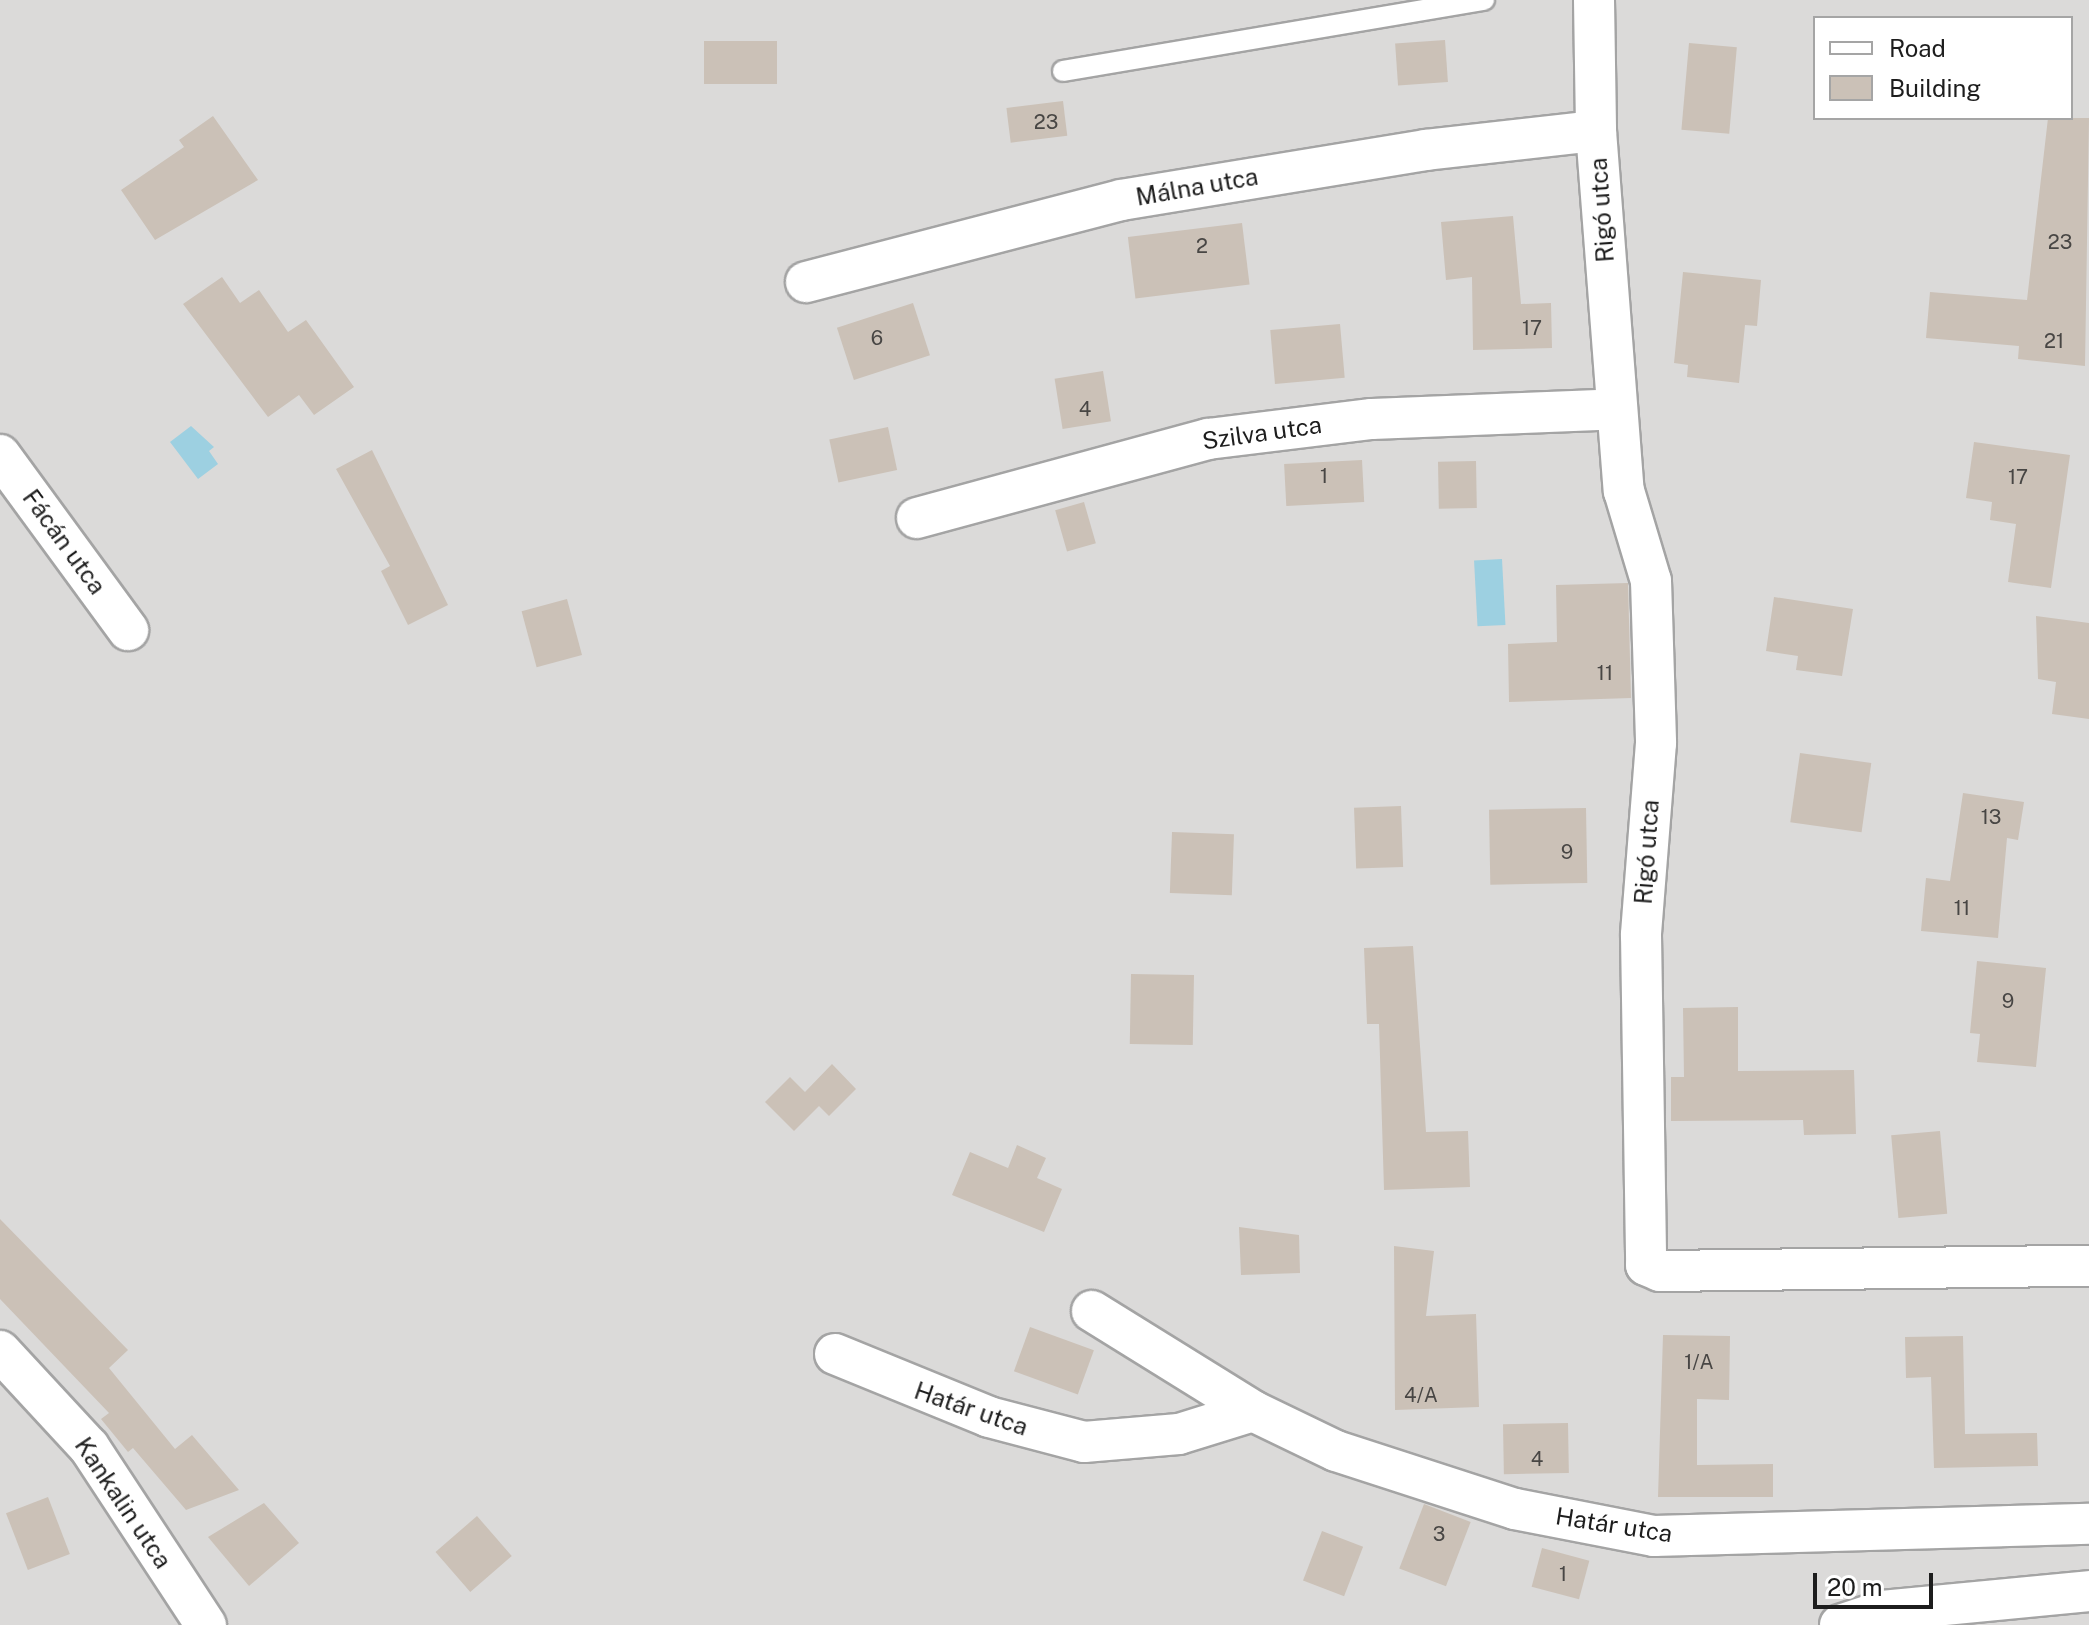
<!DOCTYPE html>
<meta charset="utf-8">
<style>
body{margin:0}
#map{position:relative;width:2089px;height:1625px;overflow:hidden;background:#efebe1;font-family:"Public Sans",sans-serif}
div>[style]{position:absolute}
.residential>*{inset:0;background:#dbdad9}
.water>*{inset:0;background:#9dd0e1;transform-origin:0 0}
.building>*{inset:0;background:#cbc1b7;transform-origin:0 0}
.roads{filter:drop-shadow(2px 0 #a4a4a4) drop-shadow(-2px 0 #a4a4a4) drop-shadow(0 2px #a4a4a4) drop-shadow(0 -2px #a4a4a4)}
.lane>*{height:20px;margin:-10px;padding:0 10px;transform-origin:10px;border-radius:10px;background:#fff}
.street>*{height:40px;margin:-20px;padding:0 20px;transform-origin:20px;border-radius:20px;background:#fff}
span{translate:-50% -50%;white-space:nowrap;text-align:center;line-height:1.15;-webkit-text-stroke:7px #fff;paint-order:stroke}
.number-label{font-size:20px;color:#484644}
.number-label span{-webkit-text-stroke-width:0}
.street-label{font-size:24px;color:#1d1d1d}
.legend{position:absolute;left:1813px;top:16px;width:260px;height:104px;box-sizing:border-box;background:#fff;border:2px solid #a5a5a5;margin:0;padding:10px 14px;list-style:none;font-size:24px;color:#1d1d1d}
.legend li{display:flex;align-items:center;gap:16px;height:40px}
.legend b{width:40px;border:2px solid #a5a5a5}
.scale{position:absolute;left:1813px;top:1573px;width:120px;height:36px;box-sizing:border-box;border:4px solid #1d1d1d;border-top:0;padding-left:10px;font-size:24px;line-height:28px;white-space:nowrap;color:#1d1d1d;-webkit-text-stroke:6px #fff;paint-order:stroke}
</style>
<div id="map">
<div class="residential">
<div style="clip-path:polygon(evenodd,0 0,2089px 0,2089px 1625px,0 1625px,0 0,1815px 18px,2071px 18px,2071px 118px,1815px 118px,1815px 18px)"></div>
</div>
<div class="water">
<div style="clip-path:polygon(191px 426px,214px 447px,209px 451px,218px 464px,198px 479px,170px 442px)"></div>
<div style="left:1502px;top:559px;width:66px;height:28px;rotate:87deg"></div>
</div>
<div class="building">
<div style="left:1445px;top:40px;width:42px;height:50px;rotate:86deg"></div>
<div style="left:704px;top:41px;width:73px;height:43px"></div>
<div style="left:1689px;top:43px;width:48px;height:87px;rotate:5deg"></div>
<div style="left:1063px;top:101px;width:35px;height:57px;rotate:83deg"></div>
<div style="clip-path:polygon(213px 116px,258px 180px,155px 240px,121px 190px,184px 147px,179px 140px)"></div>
<div style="clip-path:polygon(2048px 118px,2089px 118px,2085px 366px,2018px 359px,2019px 346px,1926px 338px,1930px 292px,2027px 300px)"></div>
<div style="clip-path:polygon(1513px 216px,1521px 304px,1551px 303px,1552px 348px,1473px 350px,1472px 277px,1446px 280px,1441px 222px)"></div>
<div style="left:1242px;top:223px;width:62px;height:115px;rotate:83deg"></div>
<div style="clip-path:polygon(1683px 272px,1761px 280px,1757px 326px,1745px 325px,1739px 383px,1687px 377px,1688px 365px,1674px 363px)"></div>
<div style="clip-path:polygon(222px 277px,240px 303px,259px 290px,288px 332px,306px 320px,354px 387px,314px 415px,299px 395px,268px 417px,183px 304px)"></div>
<div style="left:913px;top:303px;width:55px;height:80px;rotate:72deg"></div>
<div style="left:1340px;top:324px;width:54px;height:70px;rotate:85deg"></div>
<div style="left:1103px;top:371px;width:51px;height:49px;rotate:81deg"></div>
<div style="left:888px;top:427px;width:44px;height:60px;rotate:78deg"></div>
<div style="clip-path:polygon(1974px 442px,2070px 455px,2051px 588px,2008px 582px,2016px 524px,1990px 520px,1992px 502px,1966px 498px)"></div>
<div style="clip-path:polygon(372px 450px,448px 605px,408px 625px,381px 571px,390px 566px,336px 469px)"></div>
<div style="left:1362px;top:460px;width:42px;height:78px;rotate:87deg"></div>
<div style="left:1476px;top:461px;width:47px;height:38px;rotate:89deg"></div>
<div style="left:1084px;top:502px;width:43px;height:30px;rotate:74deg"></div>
<div style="clip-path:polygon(1628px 583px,1631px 698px,1509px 702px,1508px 644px,1557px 642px,1556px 585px)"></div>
<div style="clip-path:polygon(1774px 597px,1853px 609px,1842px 676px,1796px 670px,1798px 656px,1766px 651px)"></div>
<div style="left:567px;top:599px;width:58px;height:47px;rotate:75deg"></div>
<div style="clip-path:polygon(2036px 616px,2089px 623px,2089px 719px,2052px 714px,2056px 682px,2038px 679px)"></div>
<div style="left:1800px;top:753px;width:72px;height:70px;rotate:8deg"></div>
<div style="clip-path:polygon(1963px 793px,2024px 802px,2018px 840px,2007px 838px,1998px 938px,1921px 931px,1926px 878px,1950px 881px)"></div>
<div style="left:1401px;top:806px;width:61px;height:47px;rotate:88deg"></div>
<div style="left:1586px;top:808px;width:75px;height:97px;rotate:89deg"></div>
<div style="left:1172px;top:832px;width:62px;height:61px;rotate:2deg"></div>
<div style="clip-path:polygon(1413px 946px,1426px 1132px,1468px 1131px,1470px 1187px,1384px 1190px,1379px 1024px,1367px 1024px,1364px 948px)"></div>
<div style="clip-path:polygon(1977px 961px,2046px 968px,2036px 1067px,1977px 1062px,1980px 1034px,1970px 1033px)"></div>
<div style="left:1131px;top:974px;width:63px;height:70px;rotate:1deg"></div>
<div style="clip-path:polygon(1738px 1007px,1738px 1071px,1854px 1070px,1856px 1134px,1804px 1135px,1803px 1120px,1671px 1121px,1671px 1077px,1684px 1077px,1683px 1008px)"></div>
<div style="clip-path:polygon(832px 1064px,856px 1089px,829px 1116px,819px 1106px,794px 1131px,765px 1102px,790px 1077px,805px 1092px)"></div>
<div style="left:1940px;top:1131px;width:83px;height:49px;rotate:85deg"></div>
<div style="clip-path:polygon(1017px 1145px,1046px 1158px,1037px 1178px,1062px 1189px,1044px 1232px,952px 1195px,970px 1152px,1008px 1168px)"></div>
<div style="clip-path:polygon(0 1219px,128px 1350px,109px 1368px,175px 1449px,192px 1435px,239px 1490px,186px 1510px,133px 1448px,128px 1452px,101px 1419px,109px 1413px,0 1299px)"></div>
<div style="clip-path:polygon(1239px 1227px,1299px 1235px,1300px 1273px,1241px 1275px)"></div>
<div style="clip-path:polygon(1394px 1246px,1434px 1251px,1426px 1316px,1476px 1314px,1479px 1407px,1395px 1410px)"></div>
<div style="left:1030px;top:1327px;width:68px;height:47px;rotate:20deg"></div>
<div style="clip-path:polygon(1663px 1335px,1730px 1336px,1729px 1400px,1697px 1399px,1697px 1465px,1773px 1464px,1773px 1497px,1658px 1497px)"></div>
<div style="clip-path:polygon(1963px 1336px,1965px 1434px,2037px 1433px,2038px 1466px,1934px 1468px,1931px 1377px,1906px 1378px,1905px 1337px)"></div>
<div style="left:1568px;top:1423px;width:50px;height:65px;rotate:89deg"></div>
<div style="left:48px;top:1497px;width:61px;height:45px;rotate:69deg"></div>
<div style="clip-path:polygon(264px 1503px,299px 1543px,249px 1586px,208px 1537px)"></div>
<div style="left:1424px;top:1504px;width:50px;height:69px;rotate:21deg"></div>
<div style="left:477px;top:1516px;width:53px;height:55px;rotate:49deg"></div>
<div style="left:1322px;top:1531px;width:44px;height:53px;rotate:21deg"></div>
<div style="left:1542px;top:1548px;width:49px;height:40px;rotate:15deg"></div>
</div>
<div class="roads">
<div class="lane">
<div style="left:1063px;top:71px;width:427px;rotate:-9.6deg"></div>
</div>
<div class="street">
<div style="left:1594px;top:0;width:131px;rotate:89.1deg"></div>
<div style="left:1596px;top:131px;width:361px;rotate:85.6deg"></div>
<div style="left:1624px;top:491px;width:94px;rotate:73.3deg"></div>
<div style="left:1651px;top:581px;width:162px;rotate:88.2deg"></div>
<div style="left:1656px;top:743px;width:193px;rotate:94.5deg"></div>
<div style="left:1641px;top:935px;width:330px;rotate:89.1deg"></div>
<div style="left:1646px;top:1265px;width:15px;rotate:23deg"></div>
<div style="left:1660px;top:1271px;width:429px;rotate:-0.7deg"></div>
<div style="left:806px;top:282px;width:325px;rotate:-14.6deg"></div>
<div style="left:1121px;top:200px;width:309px;rotate:-9.3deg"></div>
<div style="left:1426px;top:150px;width:171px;rotate:-6.4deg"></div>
<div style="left:0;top:455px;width:217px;rotate:53.8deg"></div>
<div style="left:917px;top:518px;width:302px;rotate:-15.2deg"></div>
<div style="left:1208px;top:439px;width:165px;rotate:-7deg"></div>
<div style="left:1372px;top:419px;width:245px;rotate:-2.3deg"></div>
<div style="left:1092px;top:1311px;width:190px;rotate:31.8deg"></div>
<div style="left:1253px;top:1411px;width:92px;rotate:25.7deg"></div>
<div style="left:1336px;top:1451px;width:188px;rotate:18deg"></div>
<div style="left:1515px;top:1509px;width:142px;rotate:11deg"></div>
<div style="left:1654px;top:1536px;width:435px;rotate:-1.6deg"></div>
<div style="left:0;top:1351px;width:131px;rotate:47.2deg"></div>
<div style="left:89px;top:1447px;width:213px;rotate:56.7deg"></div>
<div style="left:835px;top:1354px;width:166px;rotate:22.2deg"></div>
<div style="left:989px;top:1417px;width:98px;rotate:14.7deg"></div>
<div style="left:1084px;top:1442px;width:95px;rotate:-4.8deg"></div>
<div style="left:1179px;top:1434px;width:77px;rotate:-17.3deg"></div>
<div style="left:1840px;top:1625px;width:44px;rotate:-18.4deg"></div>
<div style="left:1882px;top:1611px;width:208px;rotate:-5.5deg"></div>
</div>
</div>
<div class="number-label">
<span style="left:1046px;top:122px">23</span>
<span style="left:2060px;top:242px">23</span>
<span style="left:1202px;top:246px">2</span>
<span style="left:1532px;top:328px">17</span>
<span style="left:877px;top:338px">6</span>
<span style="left:2054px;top:341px">21</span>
<span style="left:1085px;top:409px">4</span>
<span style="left:1324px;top:476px">1</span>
<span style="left:2018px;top:477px">17</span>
<span style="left:1605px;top:673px">11</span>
<span style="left:1991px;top:817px">13</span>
<span style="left:1567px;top:852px">9</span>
<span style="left:1962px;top:908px">11</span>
<span style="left:2008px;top:1001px">9</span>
<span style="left:1699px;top:1362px">1/A</span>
<span style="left:1421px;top:1395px">4/A</span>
<span style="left:1537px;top:1459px">4</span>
<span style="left:1439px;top:1534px">3</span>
<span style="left:1563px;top:1574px">1</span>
</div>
<div class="street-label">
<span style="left:1197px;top:187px;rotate:-10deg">Málna utca</span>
<span style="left:1602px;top:210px;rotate:-94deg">Rigó utca</span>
<span style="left:1262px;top:433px;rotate:-8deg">Szilva utca</span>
<span style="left:64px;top:542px;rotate:54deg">Fácán utca</span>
<span style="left:1647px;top:852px;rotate:-86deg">Rigó utca</span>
<span style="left:971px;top:1409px;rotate:19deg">Határ utca</span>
<span style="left:123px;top:1503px;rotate:56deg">Kankalin utca</span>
<span style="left:1614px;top:1525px;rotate:9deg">Határ utca</span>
</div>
<ul class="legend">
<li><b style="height:10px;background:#fff"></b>Road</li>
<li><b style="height:22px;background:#cbc1b7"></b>Building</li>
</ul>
<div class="scale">20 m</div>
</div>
